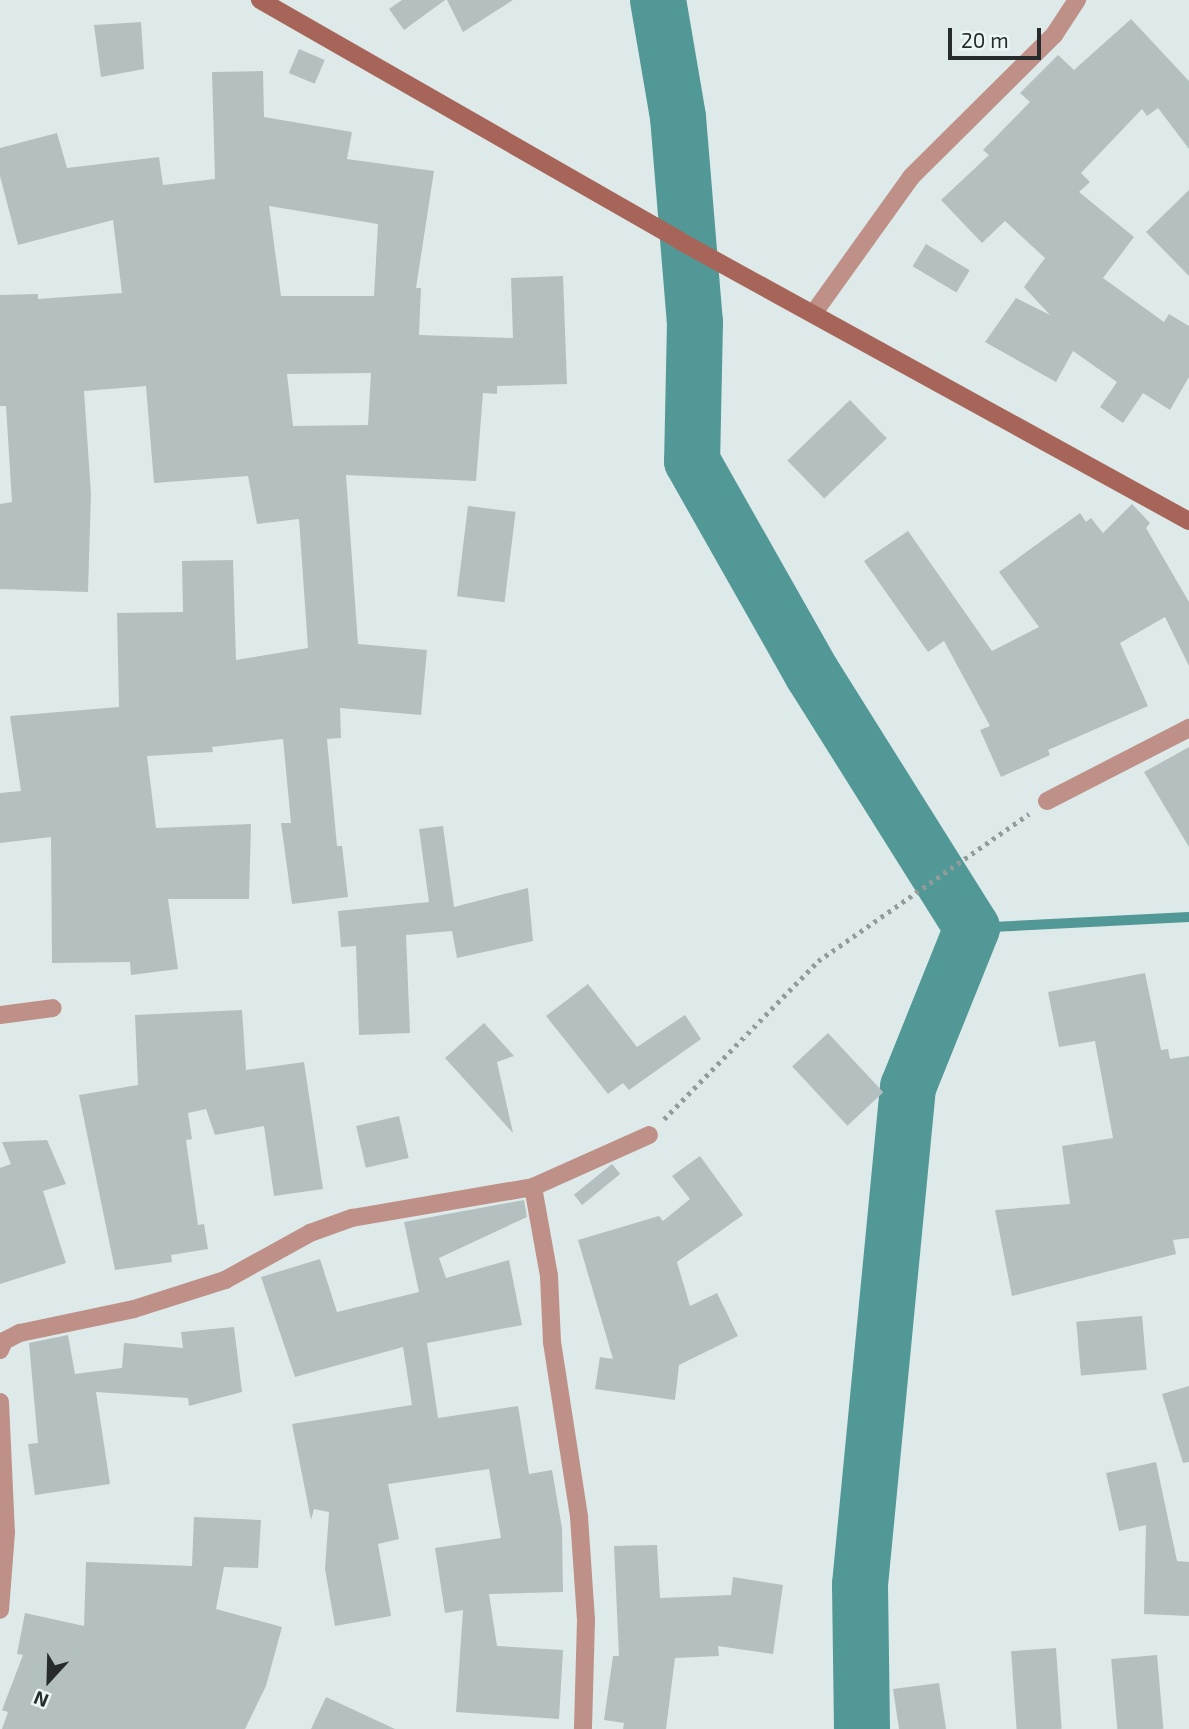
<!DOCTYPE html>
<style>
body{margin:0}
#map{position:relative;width:1189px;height:1729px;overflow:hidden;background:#ddeae9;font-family:"Exo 2",sans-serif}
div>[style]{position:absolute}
.stream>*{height:10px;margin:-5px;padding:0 5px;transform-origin:5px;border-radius:5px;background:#529897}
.river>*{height:56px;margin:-28px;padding:0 28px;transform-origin:28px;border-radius:28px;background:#529897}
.building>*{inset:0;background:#b4c0c0;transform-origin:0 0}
.path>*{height:4.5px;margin-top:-2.25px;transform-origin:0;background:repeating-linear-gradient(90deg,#929c9b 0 3.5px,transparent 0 8.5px)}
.street>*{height:18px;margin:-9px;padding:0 9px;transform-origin:9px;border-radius:9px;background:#be9087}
.secondary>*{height:18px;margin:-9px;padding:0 9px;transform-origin:9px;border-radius:9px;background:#a76559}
span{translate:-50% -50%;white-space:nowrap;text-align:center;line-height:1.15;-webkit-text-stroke:7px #ebf7f7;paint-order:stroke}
.north{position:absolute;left:14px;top:1645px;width:70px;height:70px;-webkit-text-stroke:5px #ebf7f7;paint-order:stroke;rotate:202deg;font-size:19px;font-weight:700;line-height:28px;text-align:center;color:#272b2b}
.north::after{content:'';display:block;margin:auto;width:24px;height:32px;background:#272b2b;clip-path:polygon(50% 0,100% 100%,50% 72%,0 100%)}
.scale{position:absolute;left:948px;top:28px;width:93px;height:32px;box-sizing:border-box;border:4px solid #272b2b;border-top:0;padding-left:9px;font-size:21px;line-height:24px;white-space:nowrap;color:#272b2b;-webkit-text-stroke:5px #ebf7f7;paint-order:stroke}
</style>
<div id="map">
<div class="stream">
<div style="left:972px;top:928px;width:217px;rotate:-2.9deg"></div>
</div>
<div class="river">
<div style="left:658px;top:0;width:119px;rotate:80.3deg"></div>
<div style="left:678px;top:117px;width:206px;rotate:85.3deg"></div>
<div style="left:695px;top:322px;width:139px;rotate:91.2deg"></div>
<div style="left:692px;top:461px;width:244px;rotate:60.5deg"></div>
<div style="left:812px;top:673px;width:301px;rotate:57.9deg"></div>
<div style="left:972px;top:928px;width:171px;rotate:111.9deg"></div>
<div style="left:908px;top:1087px;width:500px;rotate:95.51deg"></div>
<div style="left:860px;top:1585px;width:144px;rotate:89.2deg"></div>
</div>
<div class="building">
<div style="clip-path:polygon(402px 0,445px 0,404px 30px,389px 9px)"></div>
<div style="clip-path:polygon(447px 0,513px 0,463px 32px)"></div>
<div style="clip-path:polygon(1131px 19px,1189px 81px,1189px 149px,1158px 108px,1147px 116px,1142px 109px,1081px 173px,1090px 182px,1079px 192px,1134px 237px,1103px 278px,1164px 322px,1169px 314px,1189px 326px,1189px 377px,1170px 410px,1143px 393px,1123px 423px,1100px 407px,1117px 382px,1073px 351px,1056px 382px,985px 342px,1016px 298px,1050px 315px,1024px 287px,1045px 258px,1005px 221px,982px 243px,941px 200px,989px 155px,983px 150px,1030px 102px,1020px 93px,1058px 55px,1074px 70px)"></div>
<div style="clip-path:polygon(141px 22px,144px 69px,101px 77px,94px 25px)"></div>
<div style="left:299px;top:49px;width:28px;height:26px;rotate:23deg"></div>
<div style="clip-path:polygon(evenodd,263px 71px,264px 117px,352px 132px,347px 159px,434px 171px,416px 288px,421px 288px,419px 335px,513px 338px,511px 278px,563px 276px,567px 384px,497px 386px,497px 394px,483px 393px,476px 481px,346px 475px,358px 644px,427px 650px,421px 715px,340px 708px,341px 738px,327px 739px,337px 846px,342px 846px,348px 897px,292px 904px,281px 823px,291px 823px,283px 739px,212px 747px,213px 752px,147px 756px,156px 828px,251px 824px,249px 899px,168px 899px,178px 969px,131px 975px,130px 962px,52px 963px,51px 837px,0 843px,0 793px,21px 791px,10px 716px,119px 707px,117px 613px,183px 612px,182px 561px,233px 560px,236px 660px,308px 648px,299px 519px,257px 524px,248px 476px,154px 483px,146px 386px,84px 391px,91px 494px,88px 592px,0 589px,0 504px,12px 502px,6px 406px,0 406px,0 295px,38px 294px,38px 299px,122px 293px,113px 220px,18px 245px,0 176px,0 148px,57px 133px,67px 168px,159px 157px,163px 185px,215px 179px,212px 72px,263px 71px,269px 206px,378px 224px,374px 296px,281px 296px,269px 206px,263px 71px,371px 373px,368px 425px,293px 426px,287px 374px,371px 373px)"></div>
<div style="clip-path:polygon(1189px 190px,1189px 276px,1146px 232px)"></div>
<div style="left:926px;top:244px;width:51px;height:26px;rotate:31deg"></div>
<div style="left:850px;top:400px;width:53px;height:87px;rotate:46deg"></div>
<div style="clip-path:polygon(1132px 504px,1150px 523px,1146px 528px,1189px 602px,1189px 666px,1165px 617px,1120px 643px,1148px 706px,1048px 750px,1050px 755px,1001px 777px,980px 730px,990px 726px,944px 641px,928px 652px,864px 561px,908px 531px,992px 651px,1039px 627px,999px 572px,1080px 513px,1086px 522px,1091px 518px,1103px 533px)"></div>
<div style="left:468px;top:506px;width:48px;height:91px;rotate:7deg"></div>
<div style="clip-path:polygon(1189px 747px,1189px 847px,1144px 772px)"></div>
<div style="clip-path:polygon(443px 826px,454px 907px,528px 888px,533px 941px,457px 958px,452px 931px,406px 935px,410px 1033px,359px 1035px,356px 946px,341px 947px,338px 911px,429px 902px,419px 829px)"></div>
<div style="clip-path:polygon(1145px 973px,1161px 1050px,1168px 1049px,1170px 1059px,1189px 1056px,1189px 1238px,1173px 1240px,1176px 1254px,1012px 1296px,995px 1210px,1070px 1204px,1062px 1146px,1113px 1138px,1095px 1041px,1059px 1047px,1048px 992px)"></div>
<div style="clip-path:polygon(588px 984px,637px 1047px,685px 1015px,701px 1039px,629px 1090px,623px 1083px,608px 1094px,546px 1016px)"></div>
<div style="clip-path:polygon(242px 1010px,246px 1070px,304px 1062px,323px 1189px,274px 1196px,264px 1126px,215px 1135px,206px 1109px,188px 1113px,192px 1139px,186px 1140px,198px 1225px,204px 1224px,208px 1249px,171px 1255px,172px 1262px,115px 1270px,79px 1095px,138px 1085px,135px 1015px)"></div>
<div style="clip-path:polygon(484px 1023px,514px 1056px,497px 1062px,513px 1133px,445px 1058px)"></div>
<div style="left:828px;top:1033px;width:81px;height:49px;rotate:47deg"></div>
<div style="left:399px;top:1116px;width:43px;height:44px;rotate:77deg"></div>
<div style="clip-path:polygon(47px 1140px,66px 1184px,43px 1191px,66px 1263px,0 1284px,0 1168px,11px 1164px,2px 1142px)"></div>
<div style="clip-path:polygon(700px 1156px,743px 1215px,677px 1262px,690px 1306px,717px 1293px,738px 1336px,679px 1365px,675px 1400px,595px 1389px,600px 1357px,613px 1359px,578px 1240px,659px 1216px,663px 1221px,690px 1199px,672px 1176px)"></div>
<div style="left:612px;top:1164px;width:13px;height:49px;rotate:51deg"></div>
<div style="clip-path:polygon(524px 1200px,527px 1217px,439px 1258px,446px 1278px,509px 1260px,522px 1325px,427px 1343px,438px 1418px,518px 1406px,529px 1474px,552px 1470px,562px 1528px,563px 1592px,489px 1594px,497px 1646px,563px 1650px,559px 1719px,456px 1712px,463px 1610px,445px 1613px,435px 1548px,501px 1538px,489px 1469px,388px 1484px,399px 1539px,378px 1544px,391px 1616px,335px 1626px,325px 1569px,329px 1512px,314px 1509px,311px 1520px,292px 1424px,412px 1405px,403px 1347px,295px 1377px,261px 1277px,320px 1259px,337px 1312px,419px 1292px,404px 1222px)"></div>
<div style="left:1142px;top:1316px;width:54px;height:66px;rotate:85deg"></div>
<div style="clip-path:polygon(234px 1327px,242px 1392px,189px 1406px,188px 1398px,96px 1392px,110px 1484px,35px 1495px,28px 1444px,38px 1443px,29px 1343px,68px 1335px,75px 1374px,122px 1368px,124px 1343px,183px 1348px,181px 1332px)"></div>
<div style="clip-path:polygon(1189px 1386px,1189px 1462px,1183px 1463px,1162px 1394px)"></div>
<div style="clip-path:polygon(1156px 1462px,1177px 1561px,1189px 1562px,1189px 1616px,1144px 1614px,1146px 1525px,1119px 1531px,1106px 1473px)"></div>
<div style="clip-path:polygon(194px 1517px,261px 1520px,258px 1568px,224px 1567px,216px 1609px,282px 1627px,266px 1686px,245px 1729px,2px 1729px,8px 1712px,2px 1710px,23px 1655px,17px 1654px,25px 1613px,84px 1626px,86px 1562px,192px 1566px)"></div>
<div style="clip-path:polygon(657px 1545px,660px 1598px,731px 1595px,733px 1577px,783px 1585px,773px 1654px,718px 1646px,719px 1656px,675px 1658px,666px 1729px,623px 1729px,624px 1723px,604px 1720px,613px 1656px,619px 1656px,614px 1546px)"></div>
<div style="left:1056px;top:1648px;width:81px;height:45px;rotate:86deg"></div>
<div style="left:1157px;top:1655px;width:74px;height:46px;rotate:85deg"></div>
<div style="clip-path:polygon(939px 1683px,946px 1729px,899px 1729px,893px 1689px)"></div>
<div style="clip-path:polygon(326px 1697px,395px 1729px,311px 1729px)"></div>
</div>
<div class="path">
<div style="left:664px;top:1119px;width:221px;rotate:-45.7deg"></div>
<div style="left:818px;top:961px;width:257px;rotate:-34.9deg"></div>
</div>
<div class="street">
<div style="left:813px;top:314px;width:168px;rotate:-54.4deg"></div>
<div style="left:911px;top:177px;width:202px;rotate:-44.8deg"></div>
<div style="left:1054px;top:35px;width:42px;rotate:-56.7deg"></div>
<div style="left:1047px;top:801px;width:160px;rotate:-27.2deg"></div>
<div style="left:0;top:1015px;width:53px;rotate:-7.5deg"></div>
<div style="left:533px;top:1187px;width:90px;rotate:79.8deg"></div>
<div style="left:549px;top:1276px;width:66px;rotate:87.4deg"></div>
<div style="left:552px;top:1342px;width:177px;rotate:81.2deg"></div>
<div style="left:579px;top:1517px;width:103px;rotate:86.1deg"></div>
<div style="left:586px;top:1620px;width:109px;rotate:91.6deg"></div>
<div style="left:0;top:1350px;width:10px;rotate:-66deg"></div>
<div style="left:4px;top:1341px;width:18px;rotate:-27deg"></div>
<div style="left:20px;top:1333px;width:116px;rotate:-11.9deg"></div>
<div style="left:134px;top:1309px;width:96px;rotate:-17.7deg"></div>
<div style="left:225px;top:1280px;width:97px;rotate:-28.9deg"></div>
<div style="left:310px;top:1233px;width:45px;rotate:-19.7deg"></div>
<div style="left:352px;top:1218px;width:184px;rotate:-9.7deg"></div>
<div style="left:533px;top:1187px;width:127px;rotate:-24.1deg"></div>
<div style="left:0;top:1402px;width:130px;rotate:87.4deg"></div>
<div style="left:6px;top:1532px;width:78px;rotate:94.4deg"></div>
</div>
<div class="secondary">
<div style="left:260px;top:0;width:484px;rotate:29.8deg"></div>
<div style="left:680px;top:241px;width:581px;rotate:28.82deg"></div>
</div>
<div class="north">N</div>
<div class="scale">20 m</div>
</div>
